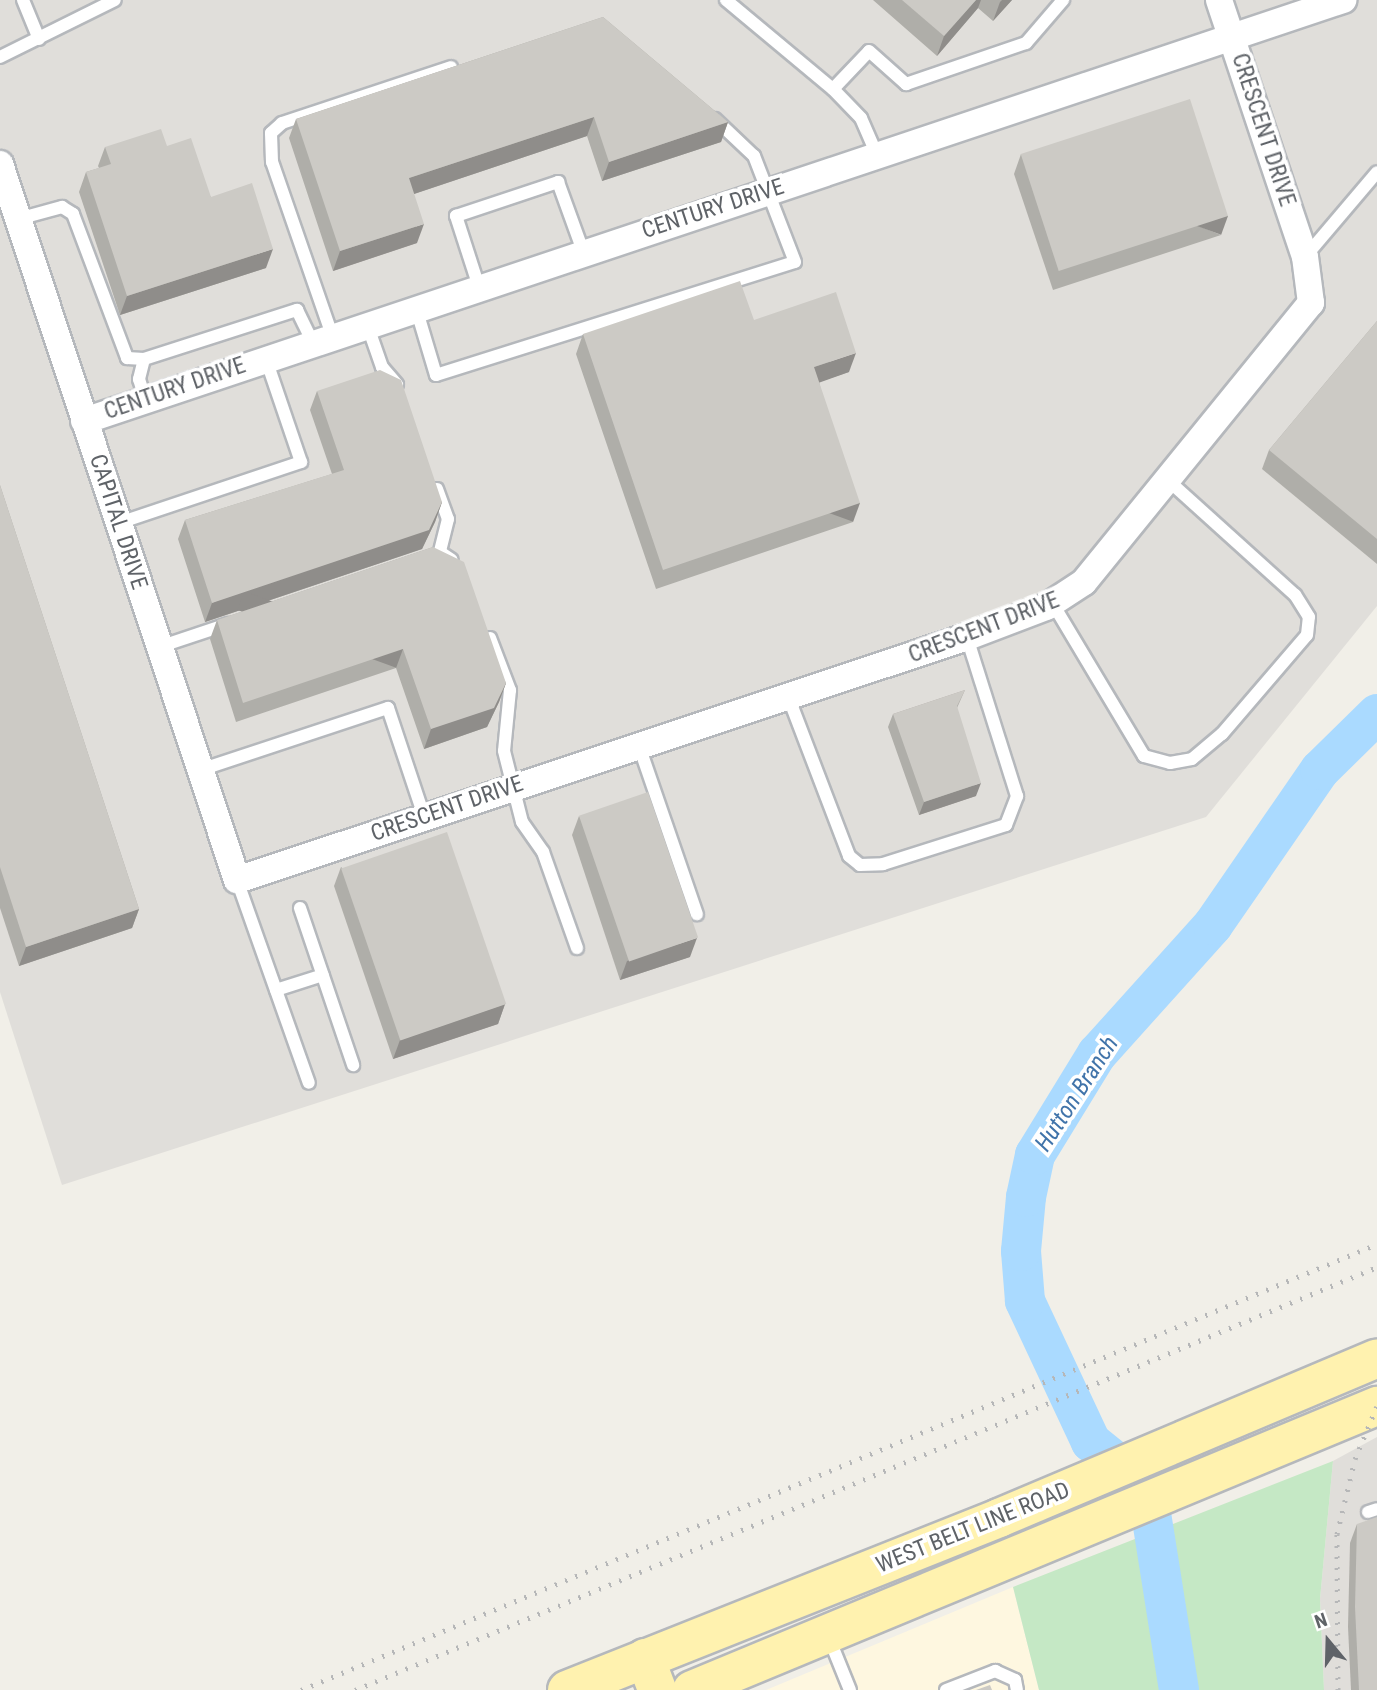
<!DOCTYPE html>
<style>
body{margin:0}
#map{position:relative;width:1377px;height:1690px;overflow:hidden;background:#f1efe8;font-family:"Roboto Condensed",sans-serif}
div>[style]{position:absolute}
.commercial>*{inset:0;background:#fef7e0}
.industrial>*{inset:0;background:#e0deda}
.green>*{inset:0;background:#c5e8c5}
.river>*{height:40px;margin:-20px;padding:0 20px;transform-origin:20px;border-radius:20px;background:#aadaff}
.roads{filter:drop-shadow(2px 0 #b5b8bc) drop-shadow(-2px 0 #b5b8bc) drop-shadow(0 2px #b5b8bc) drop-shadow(0 -2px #b5b8bc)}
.service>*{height:12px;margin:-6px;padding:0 6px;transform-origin:6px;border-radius:6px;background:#fff}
.minor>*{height:26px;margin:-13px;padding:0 13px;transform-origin:13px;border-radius:13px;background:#fff}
.primary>*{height:38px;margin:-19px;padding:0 19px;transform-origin:19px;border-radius:19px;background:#fff2af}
.rail>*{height:5px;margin-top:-2.5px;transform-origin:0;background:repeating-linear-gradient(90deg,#b6b7b8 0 2px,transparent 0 11px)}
.wall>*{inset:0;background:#afaea9}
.shaded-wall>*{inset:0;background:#8f8d8a;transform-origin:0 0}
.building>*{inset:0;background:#cccac5;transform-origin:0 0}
span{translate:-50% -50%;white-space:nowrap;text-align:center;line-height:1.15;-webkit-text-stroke:7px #fff;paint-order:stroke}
.street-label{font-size:23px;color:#5f6368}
.water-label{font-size:24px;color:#4174aa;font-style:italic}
.north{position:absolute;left:1293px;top:1606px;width:70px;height:70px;-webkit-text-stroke:5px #fff;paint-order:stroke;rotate:341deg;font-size:19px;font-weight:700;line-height:28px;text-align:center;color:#5f6368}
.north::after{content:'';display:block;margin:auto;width:24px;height:32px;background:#5f6368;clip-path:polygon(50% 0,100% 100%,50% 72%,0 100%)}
</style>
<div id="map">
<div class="commercial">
<div style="clip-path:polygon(1013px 1587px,1039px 1690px,766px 1690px)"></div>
</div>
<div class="industrial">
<div style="clip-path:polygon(0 0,1377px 0,1377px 606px,1206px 817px,62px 1185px,0 992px)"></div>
<div style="clip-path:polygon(1377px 1437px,1377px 1690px,1324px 1690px,1320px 1599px,1333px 1461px)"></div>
</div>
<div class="green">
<div style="clip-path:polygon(1333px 1461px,1320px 1599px,1324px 1690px,1039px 1690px,1013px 1587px)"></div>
</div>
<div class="river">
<div style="left:1179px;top:1690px;width:206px;rotate:-99deg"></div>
<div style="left:1147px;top:1487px;width:72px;rotate:-141.2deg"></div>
<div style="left:1091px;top:1442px;width:156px;rotate:-115.1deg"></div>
<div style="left:1025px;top:1301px;width:50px;rotate:-94.6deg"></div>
<div style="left:1021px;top:1251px;width:54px;rotate:-84.7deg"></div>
<div style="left:1026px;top:1197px;width:43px;rotate:-77.9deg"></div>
<div style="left:1035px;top:1155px;width:119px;rotate:-58.5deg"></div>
<div style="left:1097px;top:1054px;width:173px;rotate:-48deg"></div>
<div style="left:1213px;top:925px;width:188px;rotate:-55.4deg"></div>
<div style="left:1320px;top:770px;width:80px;rotate:-44.5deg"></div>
</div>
<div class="roads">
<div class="service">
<div style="left:23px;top:0;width:42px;rotate:67.7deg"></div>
<div style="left:726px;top:0;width:139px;rotate:39.8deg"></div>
<div style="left:0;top:57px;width:128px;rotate:-26.4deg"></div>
<div style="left:877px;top:155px;width:40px;rotate:-113.4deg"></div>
<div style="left:861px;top:118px;width:40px;rotate:-134deg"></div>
<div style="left:833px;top:89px;width:52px;rotate:-46.5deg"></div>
<div style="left:869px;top:51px;width:50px;rotate:41.7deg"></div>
<div style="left:906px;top:84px;width:127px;rotate:-18.9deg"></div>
<div style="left:1026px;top:43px;width:57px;rotate:-49.3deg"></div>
<div style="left:18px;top:219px;width:46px;rotate:-15.3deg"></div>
<div style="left:62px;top:207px;width:13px;rotate:32deg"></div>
<div style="left:73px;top:214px;width:154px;rotate:69.4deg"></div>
<div style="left:127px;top:358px;width:17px;rotate:3deg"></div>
<div style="left:144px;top:359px;width:161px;rotate:-17.8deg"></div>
<div style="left:297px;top:310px;width:34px;rotate:64deg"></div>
<div style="left:1305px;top:257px;width:111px;rotate:-49.7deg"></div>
<div style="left:479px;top:287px;width:75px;rotate:-107.9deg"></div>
<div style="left:456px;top:216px;width:108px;rotate:-18.4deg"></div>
<div style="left:558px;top:182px;width:73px;rotate:70.1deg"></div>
<div style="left:416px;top:308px;width:70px;rotate:73.4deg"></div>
<div style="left:436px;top:375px;width:376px;rotate:-17.5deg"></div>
<div style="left:795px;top:262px;width:114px;rotate:-111.1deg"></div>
<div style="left:754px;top:156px;width:54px;rotate:-136.5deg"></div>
<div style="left:367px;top:324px;width:46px;rotate:70.8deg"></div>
<div style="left:382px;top:367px;width:23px;rotate:49deg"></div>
<div style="left:332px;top:335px;width:183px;rotate:-109.1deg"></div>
<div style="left:272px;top:162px;width:29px;rotate:-92deg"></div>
<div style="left:271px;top:133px;width:15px;rotate:-42deg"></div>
<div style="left:282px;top:123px;width:178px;rotate:-18.3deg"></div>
<div style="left:144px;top:359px;width:21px;rotate:104deg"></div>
<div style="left:139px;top:379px;width:21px;rotate:73deg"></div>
<div style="left:437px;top:489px;width:32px;rotate:70deg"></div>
<div style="left:448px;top:519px;width:34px;rotate:104deg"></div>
<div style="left:440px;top:552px;width:14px;rotate:34deg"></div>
<div style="left:119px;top:523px;width:192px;rotate:-18.5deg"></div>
<div style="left:301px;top:462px;width:109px;rotate:-108.8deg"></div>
<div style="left:1053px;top:604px;width:177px;rotate:59.1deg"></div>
<div style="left:1144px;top:756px;width:27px;rotate:15deg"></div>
<div style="left:1170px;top:763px;width:22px;rotate:-10deg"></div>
<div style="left:1192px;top:759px;width:39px;rotate:-40deg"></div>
<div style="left:1222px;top:734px;width:130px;rotate:-49.4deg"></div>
<div style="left:1307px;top:635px;width:18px;rotate:-84deg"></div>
<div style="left:1309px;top:617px;width:26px;rotate:-122deg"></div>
<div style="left:1295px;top:595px;width:170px;rotate:-137.9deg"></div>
<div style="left:490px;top:638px;width:56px;rotate:69deg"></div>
<div style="left:510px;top:690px;width:61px;rotate:95.6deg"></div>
<div style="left:504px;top:751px;width:73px;rotate:75.8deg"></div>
<div style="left:522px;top:822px;width:37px;rotate:55deg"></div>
<div style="left:543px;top:852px;width:102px;rotate:70.5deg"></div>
<div style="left:159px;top:647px;width:73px;rotate:-18.4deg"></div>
<div style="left:788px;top:696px;width:171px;rotate:69.1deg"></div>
<div style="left:849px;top:856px;width:14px;rotate:39deg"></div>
<div style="left:860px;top:865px;width:23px;rotate:-2deg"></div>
<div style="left:883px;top:864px;width:129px;rotate:-17.6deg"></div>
<div style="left:1006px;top:825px;width:31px;rotate:-69deg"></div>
<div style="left:1017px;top:796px;width:167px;rotate:-107.5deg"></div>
<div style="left:639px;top:746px;width:178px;rotate:71deg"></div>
<div style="left:200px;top:770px;width:198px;rotate:-18.3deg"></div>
<div style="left:388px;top:708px;width:114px;rotate:71.6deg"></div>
<div style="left:237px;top:880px;width:215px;rotate:70.5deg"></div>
<div style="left:300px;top:908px;width:166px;rotate:71.3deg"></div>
<div style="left:276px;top:990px;width:49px;rotate:-17.7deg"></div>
<div style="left:1368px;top:1512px;width:9px;rotate:-18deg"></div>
<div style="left:829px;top:1638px;width:56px;rotate:68deg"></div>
<div style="left:946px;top:1690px;width:53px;rotate:-21.2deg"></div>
<div style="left:995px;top:1671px;width:22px;rotate:24deg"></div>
<div style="left:1015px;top:1680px;width:10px;rotate:79deg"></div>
</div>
<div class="minor">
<div style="left:0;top:164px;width:754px;rotate:71.69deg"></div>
<div style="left:237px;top:880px;width:769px;rotate:-18.41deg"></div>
<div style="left:967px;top:637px;width:85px;rotate:-20.8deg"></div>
<div style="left:1046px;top:607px;width:45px;rotate:-33.3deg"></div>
<div style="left:1084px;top:582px;width:360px;rotate:-50.9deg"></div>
<div style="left:1311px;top:303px;width:46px;rotate:-97.4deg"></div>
<div style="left:1305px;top:257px;width:271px;rotate:-108.5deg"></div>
<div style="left:84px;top:421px;width:1328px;rotate:-18.49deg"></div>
</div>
<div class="primary">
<div style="left:645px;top:1658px;width:34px;rotate:69deg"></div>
<div style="left:567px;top:1690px;width:465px;rotate:-21.7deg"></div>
<div style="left:999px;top:1518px;width:410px;rotate:-22.9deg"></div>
<div style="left:692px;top:1690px;width:742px;rotate:-22.52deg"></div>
</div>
</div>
<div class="rail">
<div style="left:301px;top:1690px;width:1165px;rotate:-22.51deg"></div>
<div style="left:355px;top:1690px;width:1106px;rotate:-22.48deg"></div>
<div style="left:1338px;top:1690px;width:156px;rotate:-90.4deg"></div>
<div style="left:1337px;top:1534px;width:77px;rotate:-76.5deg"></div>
<div style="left:1355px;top:1459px;width:57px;rotate:-67.5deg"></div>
</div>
<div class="wall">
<div style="clip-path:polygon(873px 0,1012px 0,993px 21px,978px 8px,937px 56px)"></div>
<div style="clip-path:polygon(603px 17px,728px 122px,721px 142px,602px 181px,587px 136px,414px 194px,417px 243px,333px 271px,289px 138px,296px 119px)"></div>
<div style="clip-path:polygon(167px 146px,211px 197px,266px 268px,120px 315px,79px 192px,86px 172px,99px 168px,98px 166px,105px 147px)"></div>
<div style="clip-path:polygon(1021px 154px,1221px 235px,1053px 290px,1014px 174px)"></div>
<div style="clip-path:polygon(754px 320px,849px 372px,819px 382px,853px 522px,656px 589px,576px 354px,583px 334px)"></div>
<div style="clip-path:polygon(1377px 321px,1377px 564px,1262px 469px,1269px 450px)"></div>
<div style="clip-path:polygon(317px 391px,442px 502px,435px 522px,422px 549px,205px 622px,178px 539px,185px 520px,332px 474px,310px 410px)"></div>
<div style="clip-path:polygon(0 485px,139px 909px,132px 928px,19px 966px,0 908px)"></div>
<div style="clip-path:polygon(433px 547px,506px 683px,499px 702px,487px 727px,424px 749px,396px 668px,236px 722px,210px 639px,217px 620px)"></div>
<div style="clip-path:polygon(965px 690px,957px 708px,976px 796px,919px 815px,888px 727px,893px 714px)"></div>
<div style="clip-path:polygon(579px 816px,690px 957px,620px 980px,572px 835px)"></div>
<div style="clip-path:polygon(341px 867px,505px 1004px,498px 1024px,393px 1059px,334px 886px)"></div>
<div style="clip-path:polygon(1357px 1524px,1377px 1690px,1351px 1690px,1348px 1627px,1350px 1543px)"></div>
</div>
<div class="shaded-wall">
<div style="clip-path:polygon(976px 0,981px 0,978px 8px,937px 56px,944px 36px)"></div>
<div style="clip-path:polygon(1002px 0,1012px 0,993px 21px,1000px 2px)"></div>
<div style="clip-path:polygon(594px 117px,587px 136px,402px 198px,409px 178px)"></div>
<div style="clip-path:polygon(728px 122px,721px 142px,602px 181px,609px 162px)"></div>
<div style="left:1228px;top:216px;width:20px;height:177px;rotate:110deg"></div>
<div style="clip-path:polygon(424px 224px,417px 243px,333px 271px,340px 251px)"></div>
<div style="clip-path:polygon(273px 249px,266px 268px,120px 315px,127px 296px)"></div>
<div style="clip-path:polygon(856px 353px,849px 372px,807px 387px,814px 367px)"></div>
<div style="clip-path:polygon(442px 502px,435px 522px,422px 549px,205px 622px,212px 603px)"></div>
<div style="left:860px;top:503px;width:20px;height:208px;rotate:110deg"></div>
<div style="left:403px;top:649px;width:20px;height:169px;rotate:110deg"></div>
<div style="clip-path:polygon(506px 683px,499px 702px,487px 727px,424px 749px,431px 729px)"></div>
<div style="clip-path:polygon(981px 783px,976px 796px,919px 815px,924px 802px)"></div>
<div style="clip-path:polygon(139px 909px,132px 928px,19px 966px,26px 947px)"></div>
<div style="clip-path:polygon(697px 938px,690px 957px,620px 980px,627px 961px)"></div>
<div style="clip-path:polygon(505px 1004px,498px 1024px,393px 1059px,400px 1040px)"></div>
</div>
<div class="building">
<div style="clip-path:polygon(902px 0,976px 0,944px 36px)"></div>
<div style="clip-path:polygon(603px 17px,728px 122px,609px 162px,594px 117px,409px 178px,424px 224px,340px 251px,296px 119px)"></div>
<div style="left:1190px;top:99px;width:123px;height:178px;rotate:72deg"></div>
<div style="clip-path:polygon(161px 129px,167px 146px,191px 138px,211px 197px,252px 183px,273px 249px,127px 296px,86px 172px,111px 164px,105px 147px)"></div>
<div style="clip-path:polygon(740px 281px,754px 320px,836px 292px,856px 353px,814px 367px,860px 503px,663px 570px,583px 334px)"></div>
<div style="clip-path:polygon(1377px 321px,1377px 539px,1269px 450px)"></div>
<div style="clip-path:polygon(380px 370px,401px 380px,442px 502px,429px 530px,212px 603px,185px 520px,344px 470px,317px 391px)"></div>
<div style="clip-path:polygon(0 485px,139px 909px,26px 947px,0 867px)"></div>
<div style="clip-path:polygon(433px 547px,464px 562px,506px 683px,494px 708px,431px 729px,403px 649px,243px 703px,217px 620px)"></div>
<div style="clip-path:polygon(965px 690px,957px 706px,981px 783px,924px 802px,893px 714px)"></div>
<div style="left:648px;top:792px;width:154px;height:73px;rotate:71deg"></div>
<div style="left:447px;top:832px;width:182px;height:112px;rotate:71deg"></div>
<div style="clip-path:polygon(1377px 1517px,1377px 1690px,1359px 1690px,1355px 1607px,1357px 1524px)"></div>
<div style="clip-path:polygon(990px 1685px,992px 1690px,976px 1690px)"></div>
</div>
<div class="street-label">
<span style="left:1263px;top:130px;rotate:72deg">CRESCENT DRIVE</span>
<span style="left:713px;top:209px;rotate:-18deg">CENTURY DRIVE</span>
<span style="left:175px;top:389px;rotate:-19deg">CENTURY DRIVE</span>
<span style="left:118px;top:522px;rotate:72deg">CAPITAL DRIVE</span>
<span style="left:984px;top:628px;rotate:-21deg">CRESCENT DRIVE</span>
<span style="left:447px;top:809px;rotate:-19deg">CRESCENT DRIVE</span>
<span style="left:973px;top:1528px;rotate:-22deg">WEST BELT LINE ROAD</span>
</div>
<div class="water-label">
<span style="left:1077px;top:1094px;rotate:-57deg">Hutton Branch</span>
</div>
<div class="north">N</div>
</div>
